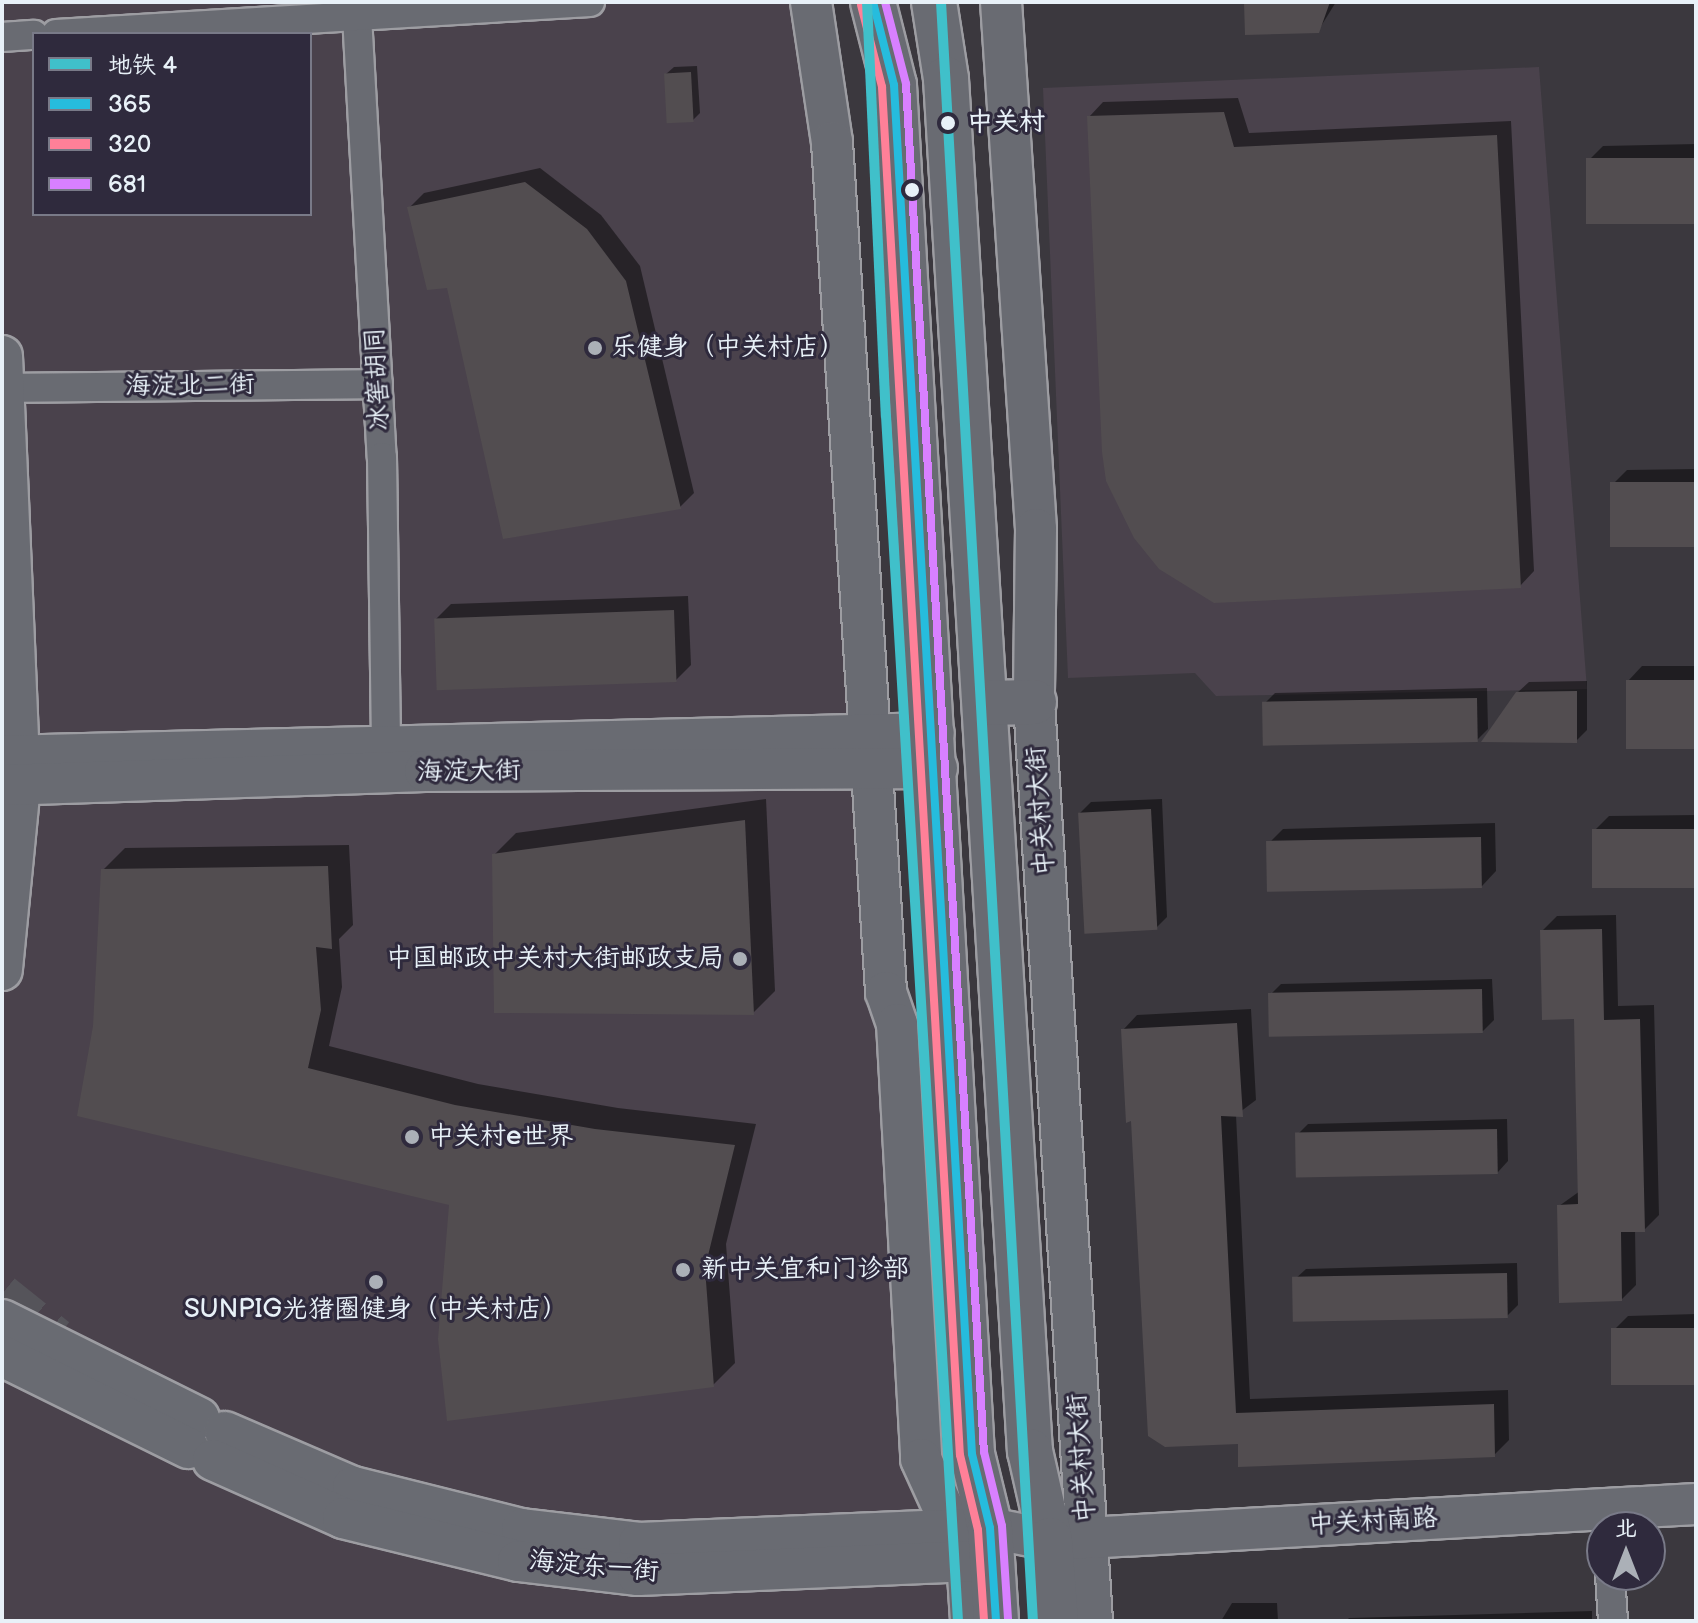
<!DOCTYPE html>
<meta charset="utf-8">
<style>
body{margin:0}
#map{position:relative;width:1698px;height:1623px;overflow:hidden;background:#3b383e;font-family:"Balsamiq Sans","LXGW WenKai TC",sans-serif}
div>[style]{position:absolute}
.built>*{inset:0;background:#4a424c}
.shadow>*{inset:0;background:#0007}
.building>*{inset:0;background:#524d50;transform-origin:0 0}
.secondary-tunnel>*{height:40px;margin-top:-20px;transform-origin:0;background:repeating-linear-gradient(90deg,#55545a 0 40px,transparent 0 60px)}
.roads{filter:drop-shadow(2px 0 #9d9da2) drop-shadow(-2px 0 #9d9da2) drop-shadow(0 2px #9d9da2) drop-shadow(0 -2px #9d9da2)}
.street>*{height:28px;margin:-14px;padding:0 14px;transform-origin:14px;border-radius:14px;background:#696b72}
.secondary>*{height:40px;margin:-20px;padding:0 20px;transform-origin:20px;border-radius:20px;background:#696b72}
.primary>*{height:44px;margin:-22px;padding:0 22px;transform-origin:22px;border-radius:22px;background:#696b72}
.bus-1>*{height:8px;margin:-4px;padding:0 4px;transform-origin:4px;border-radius:4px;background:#26bcdd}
.bus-2>*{height:8px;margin:-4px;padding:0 4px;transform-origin:4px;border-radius:4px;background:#ff8098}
.bus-3>*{height:8px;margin:-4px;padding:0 4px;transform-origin:4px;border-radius:4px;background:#d880ff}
.metro-1>*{height:10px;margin:-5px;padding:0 5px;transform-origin:5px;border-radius:5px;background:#40c0ca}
.dots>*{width:22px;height:22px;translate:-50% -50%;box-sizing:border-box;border:4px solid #2f2a3d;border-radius:50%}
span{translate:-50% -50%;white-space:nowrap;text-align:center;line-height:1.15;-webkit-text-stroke:6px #2f2a3d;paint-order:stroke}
.stop-label{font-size:26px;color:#e8f1f8;font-weight:700}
.left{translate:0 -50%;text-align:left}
.poi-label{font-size:26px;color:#e8f1f8}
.right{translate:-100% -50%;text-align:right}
.street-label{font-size:26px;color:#e8f1f8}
.frame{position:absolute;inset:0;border:4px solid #e8f1f8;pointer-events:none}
.legend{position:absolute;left:32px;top:32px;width:280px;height:184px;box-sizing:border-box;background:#2f2a3d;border:2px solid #797a88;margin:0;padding:10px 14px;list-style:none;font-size:24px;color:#e8f1f8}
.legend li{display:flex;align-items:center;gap:16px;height:40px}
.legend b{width:40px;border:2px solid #797a88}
.north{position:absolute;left:1586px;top:1511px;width:80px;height:80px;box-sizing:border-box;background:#2f2a3d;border:2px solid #797a88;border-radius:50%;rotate:0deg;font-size:22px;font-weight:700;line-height:32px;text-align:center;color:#e8f1f8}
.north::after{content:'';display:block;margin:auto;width:28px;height:36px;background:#abb0b7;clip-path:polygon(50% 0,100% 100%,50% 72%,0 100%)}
</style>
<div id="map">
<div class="built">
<div style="clip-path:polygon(evenodd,2px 2px,811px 2px,921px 1458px,953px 1529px,955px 1621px,2px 1621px,2px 2px,34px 34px,310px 34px,310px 214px,34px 214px,34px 34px)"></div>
<div style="clip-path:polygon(1539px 67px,1587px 689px,1216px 696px,1195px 673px,1068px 678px,1043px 88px)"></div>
</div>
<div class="shadow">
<div style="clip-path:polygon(1246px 2px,1336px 2px,1318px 31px)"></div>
<div style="clip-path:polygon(697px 66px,700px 113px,693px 120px,666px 74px,674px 67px)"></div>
<div style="clip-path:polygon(1238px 98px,1249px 133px,1511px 121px,1534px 571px,1520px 586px,1089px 117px,1103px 102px)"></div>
<div style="clip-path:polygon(1696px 144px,1696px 222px,1588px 161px,1603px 146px)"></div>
<div style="clip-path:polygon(540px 168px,601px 215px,640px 266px,694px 493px,680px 507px,449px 286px,409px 208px,424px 193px)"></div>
<div style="clip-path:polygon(1696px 469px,1696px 545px,1612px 485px,1627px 470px)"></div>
<div style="clip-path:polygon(688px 596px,691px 665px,676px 680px,436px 619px,451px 604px)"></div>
<div style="clip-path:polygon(1642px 666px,1696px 666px,1696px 746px,1628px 681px)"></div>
<div style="clip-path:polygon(1587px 681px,1587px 730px,1576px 741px,1517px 693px,1529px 682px)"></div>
<div style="clip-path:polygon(1487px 688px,1488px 729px,1477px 740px,1264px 704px,1275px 693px)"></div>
<div style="clip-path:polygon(766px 799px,775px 991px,753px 1013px,494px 855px,516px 833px)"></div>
<div style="clip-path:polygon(1162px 799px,1167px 917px,1156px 928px,1080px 813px,1091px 802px)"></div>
<div style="clip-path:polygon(1696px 815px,1696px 886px,1594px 831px,1609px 816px)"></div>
<div style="clip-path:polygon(1495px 823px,1496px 871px,1482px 886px,1268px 844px,1283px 829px)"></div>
<div style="clip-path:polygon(349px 845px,353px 925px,339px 939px,342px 987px,329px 1046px,478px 1084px,618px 1108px,756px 1124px,726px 1244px,735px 1363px,713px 1385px,451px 1203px,95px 1026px,103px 870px,125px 848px)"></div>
<div style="clip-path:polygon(1616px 915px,1618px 1006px,1654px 1005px,1659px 1215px,1644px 1230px,1635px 1230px,1636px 1285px,1622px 1299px,1559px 1206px,1580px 1191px,1576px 1017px,1542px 931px,1557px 916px)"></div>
<div style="clip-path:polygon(1492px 979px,1494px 1020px,1483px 1031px,1270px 995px,1281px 984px)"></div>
<div style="clip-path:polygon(1251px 1009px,1256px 1100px,1236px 1115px,1250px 1399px,1508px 1390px,1509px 1440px,1494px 1455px,1240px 1442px,1133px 1118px,1123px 1030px,1137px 1015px)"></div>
<div style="clip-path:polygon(1507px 1119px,1508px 1161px,1498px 1172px,1297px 1135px,1308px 1124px)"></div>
<div style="clip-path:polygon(1517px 1263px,1518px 1305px,1507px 1316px,1294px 1280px,1306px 1269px)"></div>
<div style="clip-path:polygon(1696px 1314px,1696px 1383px,1613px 1331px,1628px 1316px)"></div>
<div style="clip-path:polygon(1232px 1603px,1277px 1603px,1278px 1621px,1221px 1621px)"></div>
<div style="clip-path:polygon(1592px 1611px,1592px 1621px,1346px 1621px,1349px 1618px)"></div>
</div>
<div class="building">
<div style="clip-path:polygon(1244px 2px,1330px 2px,1319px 33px,1245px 35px)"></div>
<div style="left:691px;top:72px;width:50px;height:27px;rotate:87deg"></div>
<div style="clip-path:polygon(1224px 112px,1234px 147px,1497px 135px,1521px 588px,1214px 603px,1159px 569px,1134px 538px,1106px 481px,1102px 452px,1087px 116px)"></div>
<div style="left:1696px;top:158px;width:66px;height:110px;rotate:90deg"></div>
<div style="clip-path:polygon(525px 182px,587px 229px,626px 281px,681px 509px,503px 539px,447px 288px,427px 290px,407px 207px)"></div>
<div style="left:1696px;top:482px;width:65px;height:86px;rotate:90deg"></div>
<div style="left:674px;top:610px;width:72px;height:240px;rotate:88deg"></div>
<div style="left:1626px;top:680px;width:70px;height:69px"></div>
<div style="clip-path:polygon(1577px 691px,1577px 743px,1481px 742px,1516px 692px)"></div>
<div style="left:1477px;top:698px;width:44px;height:215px;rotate:89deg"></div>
<div style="left:1151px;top:809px;width:121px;height:73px;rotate:87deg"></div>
<div style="clip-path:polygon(745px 820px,754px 1015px,494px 1013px,492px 854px)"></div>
<div style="left:1696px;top:829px;width:59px;height:104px;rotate:90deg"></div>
<div style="left:1481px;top:837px;width:51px;height:215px;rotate:89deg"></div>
<div style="clip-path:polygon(328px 866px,332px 949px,316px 947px,321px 1010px,308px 1068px,455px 1105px,595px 1129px,735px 1145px,705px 1268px,714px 1387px,447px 1421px,438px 1339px,449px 1205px,77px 1116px,93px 1026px,101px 869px)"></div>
<div style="clip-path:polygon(1602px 929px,1604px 1020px,1640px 1019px,1645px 1232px,1621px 1232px,1622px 1301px,1559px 1303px,1557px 1205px,1578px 1204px,1574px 1019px,1542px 1020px,1540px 930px)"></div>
<div style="left:1482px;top:989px;width:44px;height:214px;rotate:89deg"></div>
<div style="clip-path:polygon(1237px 1023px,1243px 1117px,1221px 1116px,1236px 1413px,1494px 1404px,1495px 1457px,1238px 1467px,1238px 1444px,1165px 1447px,1148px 1436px,1131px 1121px,1126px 1123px,1121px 1029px)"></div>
<div style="left:1497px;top:1129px;width:45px;height:202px;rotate:89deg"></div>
<div style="left:1507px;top:1273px;width:45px;height:215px;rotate:89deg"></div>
<div style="left:1696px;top:1328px;width:57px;height:85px;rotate:90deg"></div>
</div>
<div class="secondary-tunnel">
<div style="left:2px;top:1294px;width:70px;rotate:38.7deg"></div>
</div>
<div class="roads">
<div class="street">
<div style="left:357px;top:16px;width:442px;rotate:86.8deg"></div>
<div style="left:382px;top:457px;width:286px;rotate:89.2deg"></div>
<div style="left:386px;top:743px;width:19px;rotate:35deg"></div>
<div style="left:56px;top:34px;width:535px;rotate:-3.43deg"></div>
<div style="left:2px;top:37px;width:32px;rotate:-4deg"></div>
<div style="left:2px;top:388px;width:376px;rotate:-0.6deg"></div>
<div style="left:1610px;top:1575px;width:46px;rotate:86.3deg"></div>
</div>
<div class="secondary">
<div style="left:811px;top:2px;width:142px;rotate:81.5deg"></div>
<div style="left:832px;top:142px;width:852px;rotate:86.36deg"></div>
<div style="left:886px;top:992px;width:34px;rotate:71deg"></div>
<div style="left:897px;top:1024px;width:436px;rotate:86.8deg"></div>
<div style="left:921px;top:1459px;width:111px;rotate:65.5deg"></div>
<div style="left:967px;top:1560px;width:61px;rotate:86.2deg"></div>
<div style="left:1001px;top:2px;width:528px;rotate:86.2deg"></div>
<div style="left:1036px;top:529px;width:173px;rotate:90.7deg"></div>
<div style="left:1034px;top:702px;width:921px;rotate:86.39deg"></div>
<div style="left:2px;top:356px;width:429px;rotate:87.6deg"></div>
<div style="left:20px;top:785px;width:186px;rotate:95.6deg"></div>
<div style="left:2px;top:756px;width:932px;rotate:-1.41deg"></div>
<div style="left:2px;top:785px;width:423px;rotate:-1.9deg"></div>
<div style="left:425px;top:771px;width:512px;rotate:-0.34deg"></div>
<div style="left:2px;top:1320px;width:220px;rotate:26.4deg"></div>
<div style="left:2px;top:1356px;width:208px;rotate:26.3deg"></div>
<div style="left:225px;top:1432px;width:139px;rotate:23.3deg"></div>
<div style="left:353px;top:1487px;width:174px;rotate:14deg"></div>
<div style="left:522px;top:1529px;width:118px;rotate:6.8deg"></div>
<div style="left:639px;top:1543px;width:351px;rotate:-2.4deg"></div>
<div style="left:990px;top:1528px;width:61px;rotate:11.3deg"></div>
<div style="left:1050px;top:1540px;width:647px;rotate:-3.19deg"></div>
<div style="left:213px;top:1460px;width:142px;rotate:24deg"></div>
<div style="left:343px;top:1518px;width:180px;rotate:13.8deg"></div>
<div style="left:518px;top:1561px;width:121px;rotate:6.7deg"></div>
<div style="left:638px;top:1575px;width:351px;rotate:-2.4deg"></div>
</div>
<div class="primary">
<div style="left:873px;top:2px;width:86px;rotate:75.8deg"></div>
<div style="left:894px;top:85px;width:1371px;rotate:86.74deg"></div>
<div style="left:972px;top:1454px;width:76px;rotate:76.3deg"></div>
<div style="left:990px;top:1528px;width:93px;rotate:86.3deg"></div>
<div style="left:934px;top:2px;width:78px;rotate:81.1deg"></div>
<div style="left:946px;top:79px;width:1375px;rotate:86.5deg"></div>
<div style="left:1030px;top:1451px;width:91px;rotate:77.3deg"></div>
<div style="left:1050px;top:1540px;width:81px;rotate:85.8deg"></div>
<div style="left:985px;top:703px;width:49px;rotate:-1.2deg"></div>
</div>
</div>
<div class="bus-1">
<div style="left:873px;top:2px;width:86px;rotate:75.8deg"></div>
<div style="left:894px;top:85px;width:1371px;rotate:86.74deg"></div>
<div style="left:972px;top:1454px;width:76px;rotate:76.3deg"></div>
<div style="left:990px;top:1528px;width:93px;rotate:86.3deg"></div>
</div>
<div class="bus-2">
<div style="left:861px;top:5px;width:85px;rotate:75.6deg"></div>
<div style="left:882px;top:87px;width:1370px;rotate:86.74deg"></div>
<div style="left:960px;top:1455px;width:77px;rotate:76.5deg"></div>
<div style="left:978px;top:1530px;width:91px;rotate:86.2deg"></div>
</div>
<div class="bus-3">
<div style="left:885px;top:2px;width:85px;rotate:75.6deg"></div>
<div style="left:906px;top:84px;width:1370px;rotate:86.74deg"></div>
<div style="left:984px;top:1452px;width:76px;rotate:76.3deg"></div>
<div style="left:1002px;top:1526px;width:94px;rotate:86.3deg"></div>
</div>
<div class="metro-1">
<div style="left:867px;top:2px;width:414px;rotate:87.4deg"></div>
<div style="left:886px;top:416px;width:1207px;rotate:86.58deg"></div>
<div style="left:941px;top:2px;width:1622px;rotate:86.75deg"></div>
</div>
<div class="dots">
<div style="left:948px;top:123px;background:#e8f1f8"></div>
<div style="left:912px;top:190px;background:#e8f1f8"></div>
<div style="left:595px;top:348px;background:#abb0b7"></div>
<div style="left:740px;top:959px;background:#abb0b7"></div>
<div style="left:412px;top:1137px;background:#abb0b7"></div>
<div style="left:683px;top:1270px;background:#abb0b7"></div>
<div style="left:376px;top:1282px;background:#abb0b7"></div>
</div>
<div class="stop-label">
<span class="left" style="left:967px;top:123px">中关村</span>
</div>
<div class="poi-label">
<span class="left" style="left:611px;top:348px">乐健身（中关村店）</span>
<span class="right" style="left:724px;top:959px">中国邮政中关村大街邮政支局</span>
<span class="left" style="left:428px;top:1137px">中关村e世界</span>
<span class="left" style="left:701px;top:1270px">新中关宜和门诊部</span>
<span style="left:376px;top:1310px">SUNPIG光猪圈健身（中关村店）</span>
</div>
<div class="street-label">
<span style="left:378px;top:379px;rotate:-93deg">冰窖胡同</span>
<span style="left:190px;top:386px;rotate:-1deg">海淀北二街</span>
<span style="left:469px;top:772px;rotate:-1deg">海淀大街</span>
<span style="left:1041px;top:811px;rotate:-94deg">中关村大街</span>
<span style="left:1082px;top:1458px;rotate:-94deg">中关村大街</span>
<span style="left:1373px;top:1522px;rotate:-3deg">中关村南路</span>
<span style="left:594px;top:1567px;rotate:5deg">海淀东一街</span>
</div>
<div class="frame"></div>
<ul class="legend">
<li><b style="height:10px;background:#40c0ca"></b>地铁 4</li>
<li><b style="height:10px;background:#26bcdd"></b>365</li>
<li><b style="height:10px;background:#ff8098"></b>320</li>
<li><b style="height:10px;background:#d880ff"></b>681</li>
</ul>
<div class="north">北</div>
</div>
